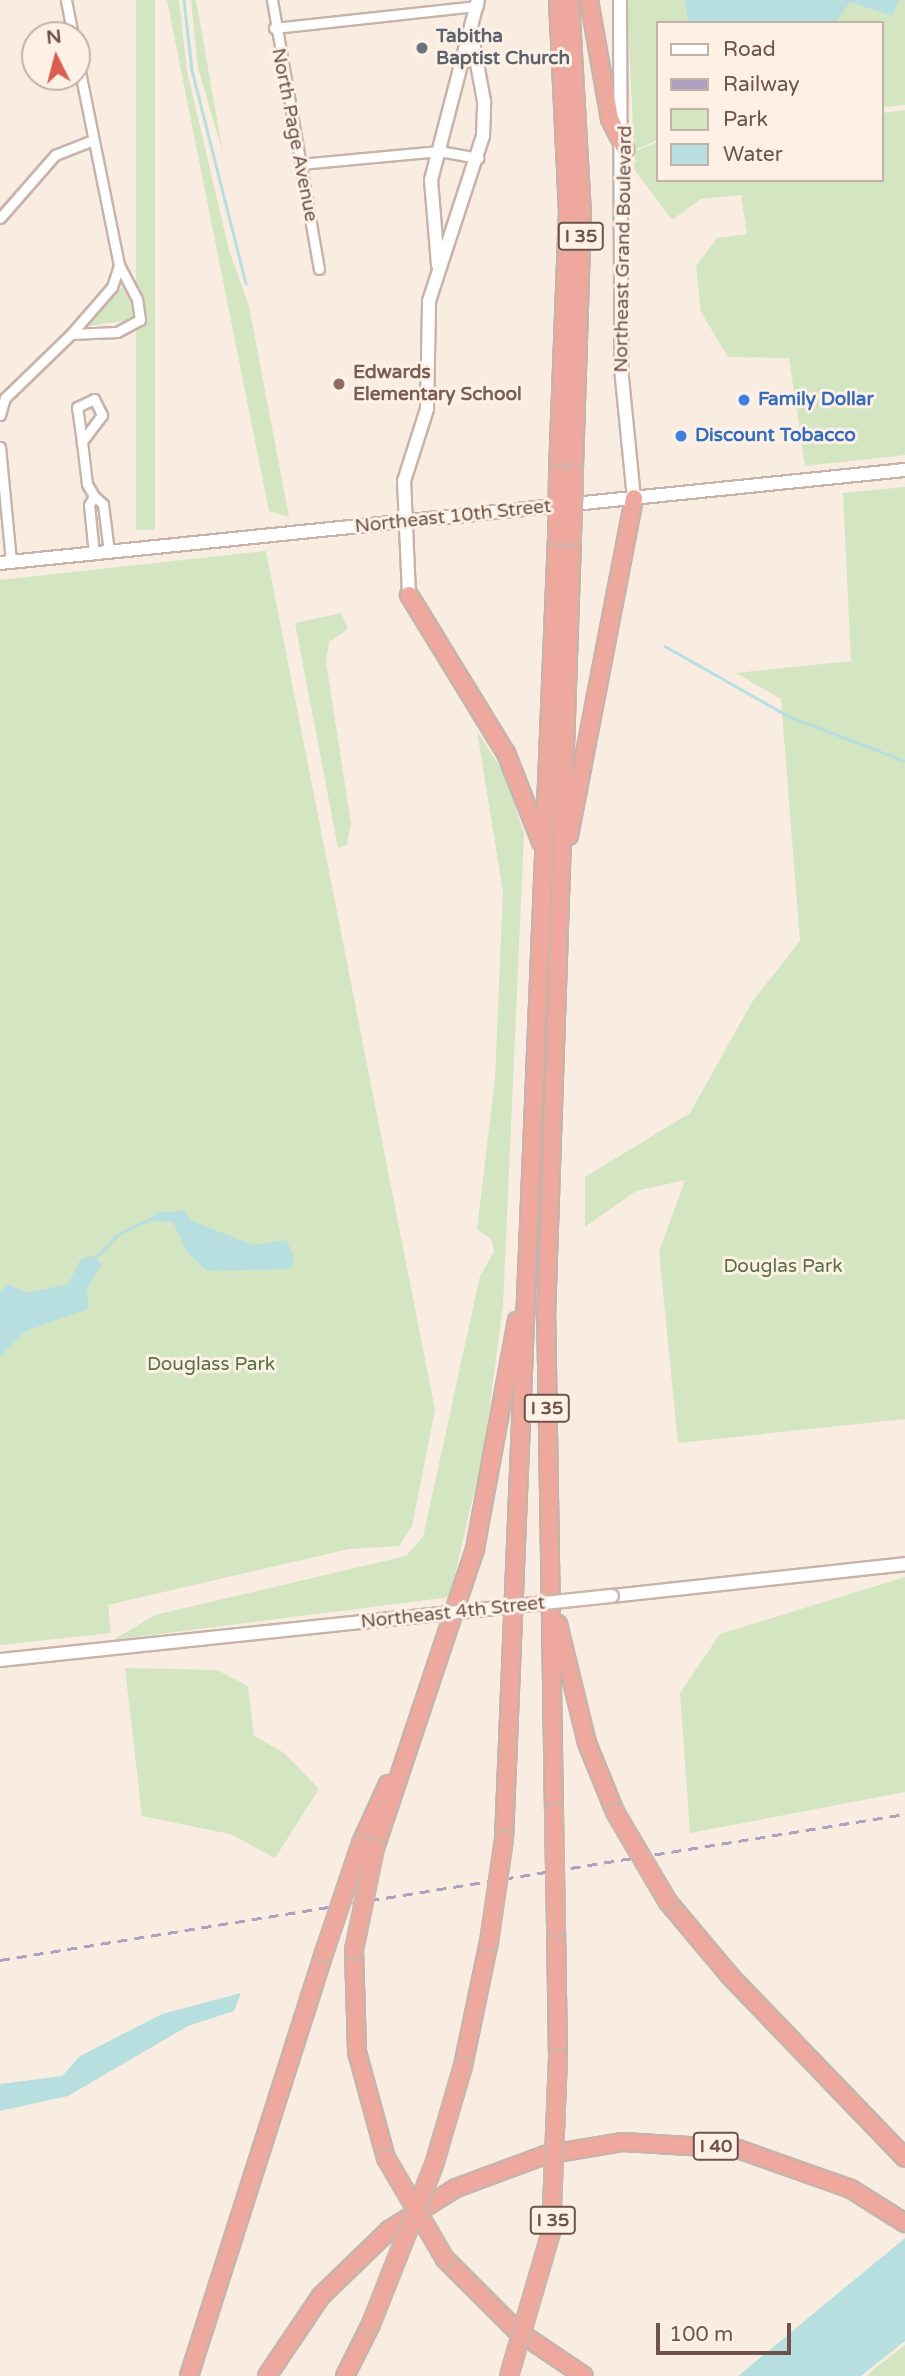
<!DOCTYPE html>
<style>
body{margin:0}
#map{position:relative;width:905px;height:2376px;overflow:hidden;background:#f9ede1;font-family:"Varela Round",sans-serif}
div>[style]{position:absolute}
.green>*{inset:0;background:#d4e5c1;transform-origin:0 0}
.water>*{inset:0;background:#b8dfe0}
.stream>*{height:2.5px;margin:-1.25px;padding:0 1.25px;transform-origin:1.25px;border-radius:1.25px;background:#b8dfe0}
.roads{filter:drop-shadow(2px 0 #c8b3aa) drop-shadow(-2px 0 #c8b3aa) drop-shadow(0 2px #c8b3aa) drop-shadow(0 -2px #c8b3aa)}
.street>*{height:9px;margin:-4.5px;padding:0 4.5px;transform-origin:4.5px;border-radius:4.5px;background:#fff}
.secondary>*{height:12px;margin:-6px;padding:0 6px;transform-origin:6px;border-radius:6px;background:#fff}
.highway>*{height:16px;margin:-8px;padding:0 8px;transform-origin:8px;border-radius:8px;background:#eea89d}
.rail>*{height:2.5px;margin-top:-1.25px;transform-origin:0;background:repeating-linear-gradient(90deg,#aea2c0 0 10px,transparent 0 17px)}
.bridges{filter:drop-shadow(2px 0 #cdb5aa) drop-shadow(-2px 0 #cdb5aa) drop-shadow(0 2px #cdb5aa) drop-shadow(0 -2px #cdb5aa)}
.secondary-bridge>*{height:12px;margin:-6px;padding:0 6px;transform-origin:6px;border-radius:6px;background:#fff}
.highway-bridge>*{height:16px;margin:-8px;padding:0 8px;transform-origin:8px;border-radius:8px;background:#eea89d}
.dots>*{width:19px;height:19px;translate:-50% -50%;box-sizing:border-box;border:4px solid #fdf1e6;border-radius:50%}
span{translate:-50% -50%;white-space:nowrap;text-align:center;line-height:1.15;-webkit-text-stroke:6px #fdf1e6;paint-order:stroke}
.shield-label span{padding:2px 5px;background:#fdf1e6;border:2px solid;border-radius:5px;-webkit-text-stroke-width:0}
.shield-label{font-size:18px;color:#6d534b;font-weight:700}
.worship-label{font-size:19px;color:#5b616d;font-weight:700}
.left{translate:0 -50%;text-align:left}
.street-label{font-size:19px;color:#6d534b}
.education-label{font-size:19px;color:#785e54;font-weight:700}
.shop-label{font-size:19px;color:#366cbe;font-weight:700}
.park-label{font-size:19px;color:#587244}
.legend{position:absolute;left:656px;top:21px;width:228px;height:161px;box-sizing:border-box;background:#fdf1e6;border:2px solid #c3b2a8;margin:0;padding:9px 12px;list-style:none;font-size:21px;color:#6d534b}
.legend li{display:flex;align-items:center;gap:14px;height:35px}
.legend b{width:35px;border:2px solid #c3b2a8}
.north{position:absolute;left:21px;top:21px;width:70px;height:70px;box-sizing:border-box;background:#fdf1e6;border:2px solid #c3b2a8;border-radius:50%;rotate:354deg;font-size:19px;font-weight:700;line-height:28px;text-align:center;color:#6d534b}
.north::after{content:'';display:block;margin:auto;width:24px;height:32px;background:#d85e51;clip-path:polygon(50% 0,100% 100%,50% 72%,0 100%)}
.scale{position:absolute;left:656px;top:2323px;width:135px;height:32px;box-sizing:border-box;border:4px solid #6d534b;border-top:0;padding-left:9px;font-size:21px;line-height:24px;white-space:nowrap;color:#6d534b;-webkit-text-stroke:5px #fdf1e6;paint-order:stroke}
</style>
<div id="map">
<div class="green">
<div style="left:136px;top:0;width:19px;height:530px"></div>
<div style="clip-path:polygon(167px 0,179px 0,187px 71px,229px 250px,249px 306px,289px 517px,269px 511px)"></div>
<div style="clip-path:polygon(191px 0,196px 0,223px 153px,198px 68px)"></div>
<div style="clip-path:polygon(627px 0,905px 0,905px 105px,882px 107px,882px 23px,658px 23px,658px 140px,634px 150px)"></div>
<div style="clip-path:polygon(905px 110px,905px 455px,805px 466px,789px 358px,728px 357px,701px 312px,696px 266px,717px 238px,747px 234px,741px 195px,701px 199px,672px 220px,634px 169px,635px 151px,658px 142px,658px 180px,882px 180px,882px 113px)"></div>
<div style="clip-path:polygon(122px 287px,136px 310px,131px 320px,88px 326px)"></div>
<div style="clip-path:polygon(905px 487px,905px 1419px,678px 1443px,659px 1252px,685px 1180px,636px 1191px,585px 1227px,585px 1177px,690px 1113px,752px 1002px,800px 941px,781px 699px,736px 673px,851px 661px,843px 493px)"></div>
<div style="clip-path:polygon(266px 551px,435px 1410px,412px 1526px,399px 1546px,349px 1549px,108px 1605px,111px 1633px,0 1645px,0 580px)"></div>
<div style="clip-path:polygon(341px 613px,348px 629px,329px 642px,326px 662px,351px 823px,347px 845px,338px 848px,295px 623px)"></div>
<div style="clip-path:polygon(477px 731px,505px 775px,524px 834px,503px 1306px,484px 1449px,450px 1597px,113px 1640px,155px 1615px,406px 1556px,423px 1537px,480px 1276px,494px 1252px,492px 1240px,477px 1229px,495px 1078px,503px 892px)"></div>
<div style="clip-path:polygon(905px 1577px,905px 1792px,690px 1833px,680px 1693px,720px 1634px)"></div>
<div style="clip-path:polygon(125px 1668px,217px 1670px,248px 1686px,254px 1736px,284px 1753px,319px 1789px,275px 1858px,230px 1834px,142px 1816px)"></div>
<div style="clip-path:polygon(905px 2345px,905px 2376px,867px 2376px,875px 2368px)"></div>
</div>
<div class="water">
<div style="clip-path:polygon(685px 0,899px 0,892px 16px,850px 2px,835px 23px,688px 23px)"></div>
<div style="clip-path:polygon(184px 1211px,192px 1221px,253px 1245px,286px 1240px,294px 1256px,291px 1269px,207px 1271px,187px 1252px,173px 1222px,146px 1221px,158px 1212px)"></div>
<div style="clip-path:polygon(91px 1255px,102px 1264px,87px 1289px,88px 1309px,26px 1331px,0 1357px,0 1291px,9px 1284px,25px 1293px,68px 1284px,80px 1260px)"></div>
<div style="clip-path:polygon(241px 1993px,234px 2011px,188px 2026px,68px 2096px,0 2111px,0 2084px,62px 2076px,80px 2056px,162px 2014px)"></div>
<div style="clip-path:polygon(905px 2238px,905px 2341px,861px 2376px,738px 2376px)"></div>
</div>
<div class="stream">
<div style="left:184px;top:0;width:70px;rotate:83.5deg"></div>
<div style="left:192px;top:70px;width:220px;rotate:75.8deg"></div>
<div style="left:665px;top:646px;width:142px;rotate:29.6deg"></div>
<div style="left:788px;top:716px;width:125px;rotate:21deg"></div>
<div style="left:96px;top:1257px;width:30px;rotate:-46deg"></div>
<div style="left:117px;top:1235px;width:32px;rotate:-26deg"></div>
</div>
<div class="roads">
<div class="street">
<div style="left:66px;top:0;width:36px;rotate:79deg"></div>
<div style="left:272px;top:0;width:273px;rotate:80.1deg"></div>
<div style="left:274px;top:28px;width:205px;rotate:-6.2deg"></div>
<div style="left:300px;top:164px;width:140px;rotate:-5.3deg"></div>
<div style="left:439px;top:151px;width:40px;rotate:10deg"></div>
<div style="left:0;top:218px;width:84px;rotate:-48.9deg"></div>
<div style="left:55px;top:155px;width:41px;rotate:-21.5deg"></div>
<div style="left:71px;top:334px;width:62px;rotate:-48.9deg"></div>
<div style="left:112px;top:287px;width:23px;rotate:-72deg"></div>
<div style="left:0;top:415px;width:18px;rotate:-74deg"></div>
<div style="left:5px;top:398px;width:92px;rotate:-44.1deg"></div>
<div style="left:71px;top:334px;width:46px;rotate:-2.5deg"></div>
<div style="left:117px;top:332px;width:26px;rotate:-28deg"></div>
<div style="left:140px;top:320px;width:21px;rotate:-98deg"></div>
<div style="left:137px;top:299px;width:38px;rotate:-118deg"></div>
<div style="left:119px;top:265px;width:212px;rotate:-101.4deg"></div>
<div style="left:82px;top:442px;width:35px;rotate:-98deg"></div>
<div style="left:77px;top:407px;width:19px;rotate:-25deg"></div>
<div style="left:94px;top:399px;width:18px;rotate:63deg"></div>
<div style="left:102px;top:415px;width:34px;rotate:127deg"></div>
<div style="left:82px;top:442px;width:42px;rotate:83.2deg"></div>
<div style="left:87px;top:484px;width:14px;rotate:60deg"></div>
<div style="left:0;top:447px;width:116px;rotate:84.5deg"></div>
<div style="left:94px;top:554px;width:49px;rotate:-95.8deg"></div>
<div style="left:89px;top:505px;width:10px;rotate:-61deg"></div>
<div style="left:94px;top:496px;width:12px;rotate:42deg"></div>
<div style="left:103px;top:504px;width:48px;rotate:82.9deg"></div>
</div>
<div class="secondary">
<div style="left:620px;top:0;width:368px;rotate:89.8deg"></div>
<div style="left:621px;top:368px;width:131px;rotate:84.3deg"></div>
<div style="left:438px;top:265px;width:85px;rotate:-94.7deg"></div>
<div style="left:431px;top:180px;width:186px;rotate:-75.4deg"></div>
<div style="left:0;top:563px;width:910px;rotate:-5.87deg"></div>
<div style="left:409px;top:595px;width:114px;rotate:-92.5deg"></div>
<div style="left:404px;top:481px;width:76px;rotate:-72.3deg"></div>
<div style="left:427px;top:409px;width:108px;rotate:-88.9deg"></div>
<div style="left:429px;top:301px;width:174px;rotate:-71.9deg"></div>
<div style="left:483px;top:136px;width:35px;rotate:-88deg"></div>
<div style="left:484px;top:101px;width:65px;rotate:-100.6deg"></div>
<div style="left:612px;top:1596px;width:295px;rotate:-6.2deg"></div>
<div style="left:0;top:1660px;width:404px;rotate:-6deg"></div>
</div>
<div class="highway">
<div style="left:558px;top:0;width:211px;rotate:87.3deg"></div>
<div style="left:568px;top:211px;width:263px;rotate:92.2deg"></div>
<div style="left:570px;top:0;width:213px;rotate:86.8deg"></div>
<div style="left:582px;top:213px;width:260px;rotate:91.8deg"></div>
<div style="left:589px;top:0;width:121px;rotate:80deg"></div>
<div style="left:610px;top:119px;width:34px;rotate:63deg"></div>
<div style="left:409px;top:595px;width:185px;rotate:58.5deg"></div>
<div style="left:506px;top:753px;width:96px;rotate:68.5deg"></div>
<div style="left:569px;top:836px;width:344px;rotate:-79.1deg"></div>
<div style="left:558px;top:1624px;width:122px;rotate:76.3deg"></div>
<div style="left:587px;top:1743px;width:74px;rotate:67.9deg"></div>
<div style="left:554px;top:1812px;width:494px;rotate:-90.9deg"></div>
<div style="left:546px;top:1318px;width:781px;rotate:-88.09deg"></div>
<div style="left:504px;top:1839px;width:1303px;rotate:-87.67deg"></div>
<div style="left:361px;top:1843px;width:65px;rotate:-65.4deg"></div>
<div style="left:375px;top:1848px;width:315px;rotate:-71.5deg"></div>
<div style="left:475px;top:1549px;width:232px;rotate:-79.6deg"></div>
<div style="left:668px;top:1902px;width:97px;rotate:50deg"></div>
<div style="left:730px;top:1976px;width:252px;rotate:46.1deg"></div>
<div style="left:556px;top:1928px;width:130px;rotate:89.1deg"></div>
<div style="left:354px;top:1950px;width:102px;rotate:88.3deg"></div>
<div style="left:357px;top:2052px;width:110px;rotate:74.7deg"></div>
<div style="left:463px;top:2066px;width:127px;rotate:-78.2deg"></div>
<div style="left:445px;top:2259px;width:100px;rotate:45deg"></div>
<div style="left:516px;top:2330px;width:82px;rotate:34.1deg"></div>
<div style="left:189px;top:2376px;width:444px;rotate:-72.3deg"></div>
<div style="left:267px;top:2376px;width:97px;rotate:-56deg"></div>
<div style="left:321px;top:2296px;width:95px;rotate:-44.1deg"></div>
<div style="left:389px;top:2230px;width:79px;rotate:-32.1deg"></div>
<div style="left:456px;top:2188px;width:95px;rotate:-20.3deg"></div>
<div style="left:545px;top:2155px;width:79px;rotate:-9.5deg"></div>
<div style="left:623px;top:2142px;width:115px;rotate:3.5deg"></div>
<div style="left:738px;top:2149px;width:120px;rotate:19.5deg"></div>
<div style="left:851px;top:2189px;width:64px;rotate:32.2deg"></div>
<div style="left:345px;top:2376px;width:58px;rotate:-63.4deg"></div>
</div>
</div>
<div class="rail">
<div style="left:0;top:1960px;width:917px;rotate:-9.16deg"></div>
</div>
<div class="bridges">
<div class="secondary-bridge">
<div style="left:402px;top:1618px;width:211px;rotate:-6deg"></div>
</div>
<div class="highway-bridge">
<div style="left:557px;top:537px;width:63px;rotate:-89.1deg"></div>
<div style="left:572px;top:537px;width:64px;rotate:-88.2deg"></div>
<div style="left:554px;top:1812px;width:116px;rotate:89deg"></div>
<div style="left:615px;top:1812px;width:104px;rotate:59.5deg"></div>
<div style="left:489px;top:1942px;width:104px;rotate:-81.7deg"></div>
<div style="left:354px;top:1950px;width:104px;rotate:-78.4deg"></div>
<div style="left:324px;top:1953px;width:116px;rotate:-71.4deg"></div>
<div style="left:386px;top:2158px;width:117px;rotate:59.7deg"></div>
<div style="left:371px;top:2324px;width:171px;rotate:-68.4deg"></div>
<div style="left:434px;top:2165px;width:103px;rotate:-73.7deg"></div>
<div style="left:509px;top:2376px;width:150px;rotate:-73.7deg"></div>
<div style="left:551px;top:2232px;width:174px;rotate:-87.7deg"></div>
</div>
</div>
<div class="dots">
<div style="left:422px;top:48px;background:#6b7280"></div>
<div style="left:339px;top:384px;background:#8d6e63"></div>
<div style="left:744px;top:400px;background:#3f7fe0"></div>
<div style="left:681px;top:436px;background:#3f7fe0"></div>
</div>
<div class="shield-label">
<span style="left:581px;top:236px">I 35</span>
<span style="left:547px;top:1408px">I 35</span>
<span style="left:716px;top:2146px">I 40</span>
<span style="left:553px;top:2220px">I 35</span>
</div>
<div class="worship-label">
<span class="left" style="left:436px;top:48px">Tabitha<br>Baptist Church</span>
</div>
<div class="street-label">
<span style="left:294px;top:135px;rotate:79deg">North Page Avenue</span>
<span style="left:624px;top:249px;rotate:-89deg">Northeast Grand Boulevard</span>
<span style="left:453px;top:517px;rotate:-6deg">Northeast 10th Street</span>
<span style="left:453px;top:1613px;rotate:-6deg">Northeast 4th Street</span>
</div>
<div class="education-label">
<span class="left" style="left:353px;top:384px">Edwards<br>Elementary School</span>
</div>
<div class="shop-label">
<span class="left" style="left:758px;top:400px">Family Dollar</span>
<span class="left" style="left:695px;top:436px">Discount Tobacco</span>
</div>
<div class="park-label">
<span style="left:783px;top:1267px">Douglas Park</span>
<span style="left:211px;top:1365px">Douglass Park</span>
</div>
<ul class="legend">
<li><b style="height:9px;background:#fff"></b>Road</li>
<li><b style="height:9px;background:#aea2c0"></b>Railway</li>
<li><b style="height:19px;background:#d4e5c1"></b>Park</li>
<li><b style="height:19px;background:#b8dfe0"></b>Water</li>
</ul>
<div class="north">N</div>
<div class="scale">100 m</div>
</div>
